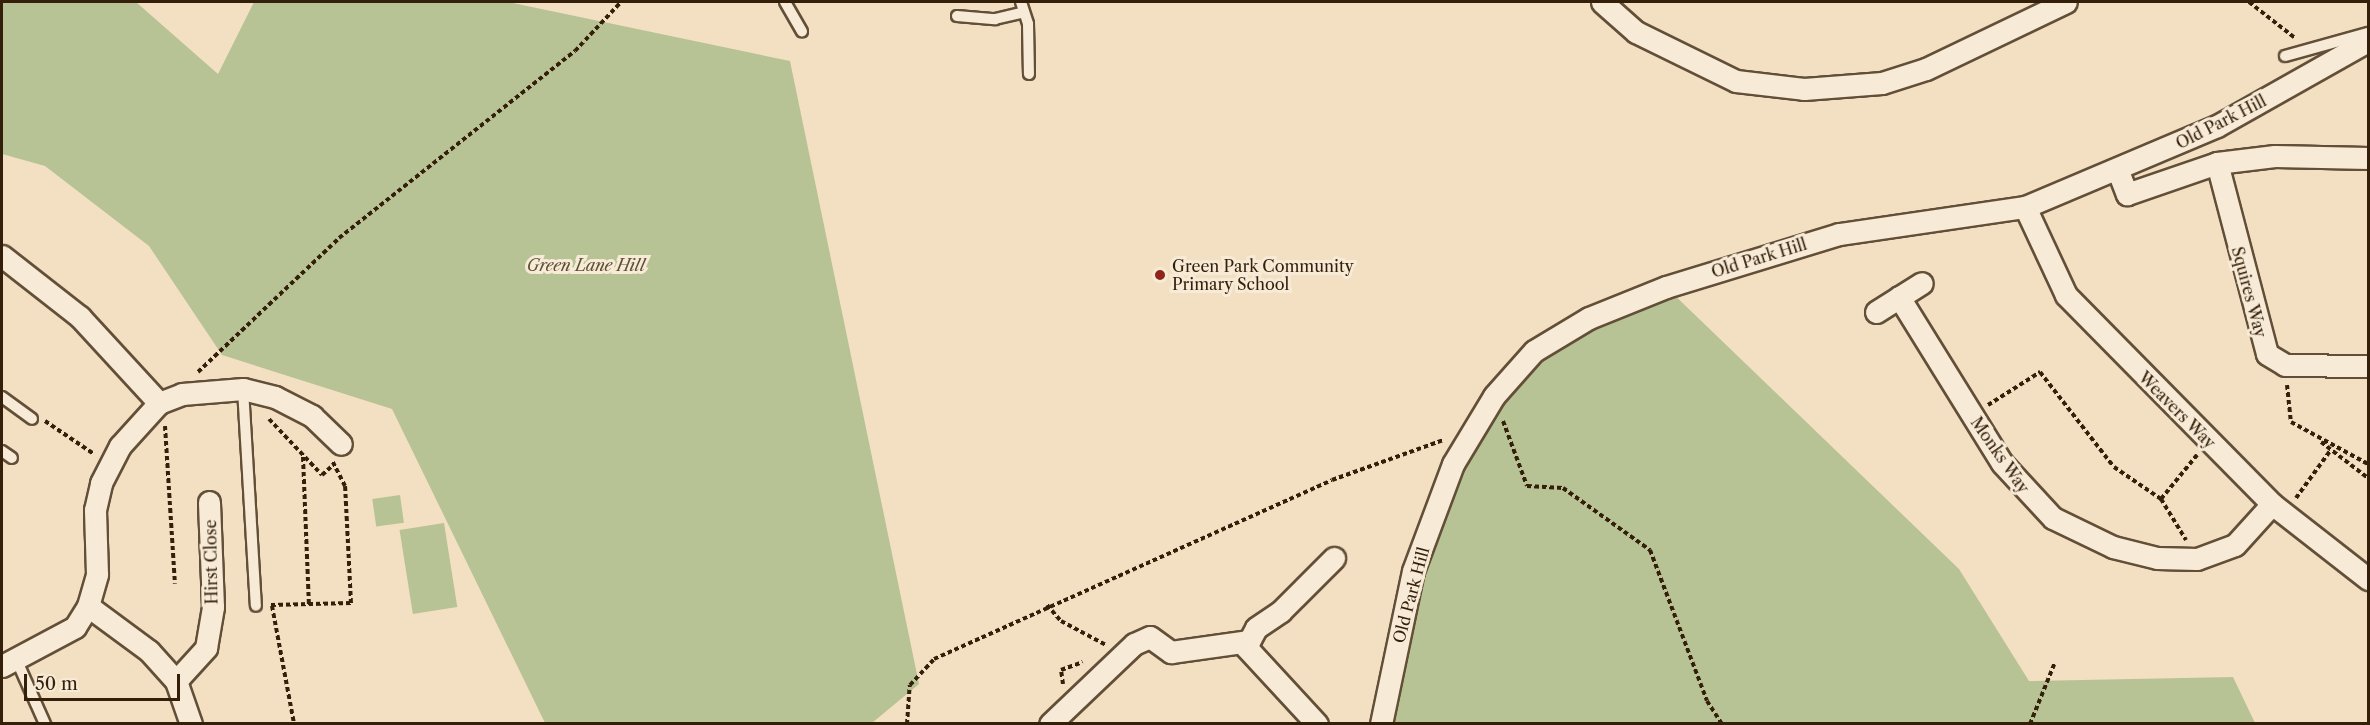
<!DOCTYPE html>
<style>
body{margin:0}
#map{position:relative;width:2370px;height:725px;overflow:hidden;background:#f3e0c2;font-family:"Libre Caslon Text",serif}
div>[style]{position:absolute}
.green>*{inset:0;background:#b8c395;transform-origin:0 0}
.path>*{height:4px;margin-top:-2px;transform-origin:0;background:repeating-linear-gradient(90deg,#331f0a 0 4.5px,transparent 0 7.5px)}
.roads{filter:drop-shadow(2px 0 #634f38) drop-shadow(-2px 0 #634f38) drop-shadow(0 2px #634f38) drop-shadow(0 -2px #634f38)}
.lane>*{height:10px;margin:-5px;padding:0 5px;transform-origin:5px;border-radius:5px;background:#f7ebd7}
.street>*{height:21px;margin:-10.5px;padding:0 10.5px;transform-origin:10.5px;border-radius:10.5px;background:#f7ebd7}
.dots>*{width:16px;height:16px;translate:-50% -50%;box-sizing:border-box;border:3px solid #f7ebd7;border-radius:50%}
span{translate:-50% -50%;white-space:nowrap;text-align:center;line-height:1.15;-webkit-text-stroke:6px #f7ebd7;paint-order:stroke}
.street-label{font-size:16px;color:#331f0a}
.park-label{font-size:16px;color:#5b5034;font-style:italic}
.poi-label{font-size:16px;color:#331f0a}
.left{translate:0 -50%;text-align:left}
.frame{position:absolute;inset:0;border:3px solid #331f0a;pointer-events:none}
.scale{position:absolute;left:24px;top:674px;width:156px;height:27px;box-sizing:border-box;border:3px solid #331f0a;border-top:0;padding-left:8px;font-size:18px;line-height:21px;white-space:nowrap;color:#331f0a;-webkit-text-stroke:4px #f7ebd7;paint-order:stroke}
</style>
<div id="map">
<div class="green">
<div style="clip-path:polygon(2px 2px,136px 2px,218px 74px,254px 2px,508px 2px,790px 61px,919px 684px,872px 723px,545px 723px,392px 409px,222px 355px,149px 246px,45px 166px,2px 154px)"></div>
<div style="clip-path:polygon(1666px 287px,1959px 569px,2029px 681px,2233px 677px,2255px 723px,1381px 724px,1453px 464px,1534px 351px)"></div>
<div style="left:400px;top:495px;width:28px;height:28px;rotate:82deg"></div>
<div style="left:444px;top:523px;width:85px;height:45px;rotate:81deg"></div>
</div>
<div class="path">
<div style="left:2249px;top:2px;width:58px;rotate:38deg"></div>
<div style="left:198px;top:372px;width:195px;rotate:-43.5deg"></div>
<div style="left:339px;top:238px;width:301px;rotate:-38.4deg"></div>
<div style="left:575px;top:51px;width:67px;rotate:-46.8deg"></div>
<div style="left:2287px;top:385px;width:37px;rotate:84deg"></div>
<div style="left:2291px;top:422px;width:88px;rotate:28.6deg"></div>
<div style="left:1988px;top:405px;width:62px;rotate:-32.4deg"></div>
<div style="left:2040px;top:372px;width:120px;rotate:52.1deg"></div>
<div style="left:2114px;top:467px;width:57px;rotate:34.2deg"></div>
<div style="left:2161px;top:499px;width:48px;rotate:58.6deg"></div>
<div style="left:269px;top:419px;width:77px;rotate:46.6deg"></div>
<div style="left:322px;top:475px;width:12px;rotate:-42deg"></div>
<div style="left:45px;top:421px;width:59px;rotate:34deg"></div>
<div style="left:1503px;top:421px;width:69px;rotate:69.7deg"></div>
<div style="left:1527px;top:486px;width:36px;rotate:3deg"></div>
<div style="left:1563px;top:488px;width:107px;rotate:35.5deg"></div>
<div style="left:1650px;top:550px;width:161px;rotate:69.3deg"></div>
<div style="left:1707px;top:701px;width:27px;rotate:57deg"></div>
<div style="left:165px;top:426px;width:158px;rotate:86.4deg"></div>
<div style="left:2321px;top:442px;width:59px;rotate:37.5deg"></div>
<div style="left:303px;top:457px;width:147px;rotate:87.7deg"></div>
<div style="left:2296px;top:498px;width:58px;rotate:-54.1deg"></div>
<div style="left:2161px;top:499px;width:57px;rotate:-50.7deg"></div>
<div style="left:271px;top:605px;width:80px;rotate:-1.4deg"></div>
<div style="left:351px;top:603px;width:117px;rotate:-92.9deg"></div>
<div style="left:345px;top:486px;width:27px;rotate:-117deg"></div>
<div style="left:1047px;top:605px;width:21px;rotate:49deg"></div>
<div style="left:1061px;top:621px;width:51px;rotate:28.1deg"></div>
<div style="left:272px;top:606px;width:120px;rotate:79.4deg"></div>
<div style="left:1063px;top:684px;width:14px;rotate:-98deg"></div>
<div style="left:1061px;top:670px;width:23px;rotate:-20deg"></div>
<div style="left:907px;top:724px;width:39px;rotate:-86deg"></div>
<div style="left:910px;top:685px;width:35px;rotate:-47deg"></div>
<div style="left:934px;top:659px;width:436px;rotate:-24.2deg"></div>
<div style="left:1332px;top:480px;width:118px;rotate:-19.8deg"></div>
<div style="left:2030px;top:724px;width:67px;rotate:-68deg"></div>
</div>
<div class="roads">
<div class="lane">
<div style="left:785px;top:2px;width:34px;rotate:60deg"></div>
<div style="left:1021px;top:2px;width:23px;rotate:72deg"></div>
<div style="left:1028px;top:24px;width:50px;rotate:88.9deg"></div>
<div style="left:957px;top:16px;width:38px;rotate:5deg"></div>
<div style="left:995px;top:19px;width:27px;rotate:-13deg"></div>
<div style="left:2285px;top:56px;width:86px;rotate:-15.5deg"></div>
<div style="left:243px;top:389px;width:217px;rotate:86.6deg"></div>
<div style="left:2px;top:397px;width:37px;rotate:36deg"></div>
<div style="left:2px;top:451px;width:12px;rotate:35deg"></div>
<div style="left:17px;top:661px;width:69px;rotate:66deg"></div>
</div>
<div class="street">
<div style="left:1602px;top:2px;width:45px;rotate:41.4deg"></div>
<div style="left:1636px;top:32px;width:111px;rotate:26.1deg"></div>
<div style="left:1736px;top:81px;width:68px;rotate:6.7deg"></div>
<div style="left:1804px;top:89px;width:78px;rotate:-4.4deg"></div>
<div style="left:1882px;top:83px;width:46px;rotate:-17.7deg"></div>
<div style="left:1926px;top:69px;width:155px;rotate:-25.6deg"></div>
<div style="left:2217px;top:163px;width:197px;rotate:75.3deg"></div>
<div style="left:2267px;top:354px;width:21px;rotate:31deg"></div>
<div style="left:2285px;top:365px;width:83px;rotate:0.7deg"></div>
<div style="left:2118px;top:171px;width:25px;rotate:69deg"></div>
<div style="left:2127px;top:194px;width:95px;rotate:-19deg"></div>
<div style="left:2217px;top:163px;width:58px;rotate:-6.9deg"></div>
<div style="left:2275px;top:156px;width:93px;rotate:1.2deg"></div>
<div style="left:2025px;top:207px;width:97px;rotate:65deg"></div>
<div style="left:2066px;top:295px;width:293px;rotate:45.4deg"></div>
<div style="left:2272px;top:504px;width:122px;rotate:38deg"></div>
<div style="left:2px;top:256px;width:99px;rotate:38deg"></div>
<div style="left:80px;top:317px;width:117px;rotate:47.4deg"></div>
<div style="left:1899px;top:297px;width:195px;rotate:58.2deg"></div>
<div style="left:2002px;top:463px;width:75px;rotate:47.2deg"></div>
<div style="left:2053px;top:518px;width:67px;rotate:25.8deg"></div>
<div style="left:2113px;top:547px;width:45px;rotate:14deg"></div>
<div style="left:2157px;top:558px;width:40px;rotate:1.4deg"></div>
<div style="left:2197px;top:559px;width:40px;rotate:-20.2deg"></div>
<div style="left:2235px;top:545px;width:55px;rotate:-47.9deg"></div>
<div style="left:1876px;top:312px;width:54px;rotate:-32.2deg"></div>
<div style="left:88px;top:606px;width:76px;rotate:36.4deg"></div>
<div style="left:149px;top:651px;width:40px;rotate:48deg"></div>
<div style="left:176px;top:681px;width:46px;rotate:70.8deg"></div>
<div style="left:2px;top:666px;width:83px;rotate:-28.1deg"></div>
<div style="left:75px;top:627px;width:25px;rotate:-58deg"></div>
<div style="left:88px;top:606px;width:33px;rotate:-74deg"></div>
<div style="left:97px;top:574px;width:64px;rotate:-91.8deg"></div>
<div style="left:95px;top:510px;width:28px;rotate:-77deg"></div>
<div style="left:101px;top:483px;width:42px;rotate:-62.8deg"></div>
<div style="left:120px;top:446px;width:58px;rotate:-47.8deg"></div>
<div style="left:159px;top:403px;width:25px;rotate:-21deg"></div>
<div style="left:182px;top:394px;width:61px;rotate:-4.7deg"></div>
<div style="left:243px;top:389px;width:33px;rotate:14deg"></div>
<div style="left:275px;top:397px;width:42px;rotate:27.2deg"></div>
<div style="left:312px;top:416px;width:40px;rotate:44deg"></div>
<div style="left:176px;top:681px;width:45px;rotate:-47.7deg"></div>
<div style="left:206px;top:648px;width:42px;rotate:-80.3deg"></div>
<div style="left:213px;top:607px;width:105px;rotate:-92.2deg"></div>
<div style="left:1050px;top:724px;width:116px;rotate:-43.6deg"></div>
<div style="left:1134px;top:644px;width:17px;rotate:-24deg"></div>
<div style="left:1150px;top:637px;width:26px;rotate:36deg"></div>
<div style="left:1171px;top:652px;width:79px;rotate:-8deg"></div>
<div style="left:1317px;top:724px;width:105px;rotate:-132.7deg"></div>
<div style="left:1246px;top:647px;width:21px;rotate:-62deg"></div>
<div style="left:1256px;top:628px;width:30px;rotate:-34deg"></div>
<div style="left:1281px;top:611px;width:75px;rotate:-45deg"></div>
<div style="left:1381px;top:724px;width:156px;rotate:-78.2deg"></div>
<div style="left:1413px;top:571px;width:114px;rotate:-69.5deg"></div>
<div style="left:1453px;top:464px;width:79px;rotate:-58.9deg"></div>
<div style="left:1494px;top:396px;width:60px;rotate:-48.4deg"></div>
<div style="left:1534px;top:351px;width:64px;rotate:-31deg"></div>
<div style="left:1589px;top:318px;width:83px;rotate:-21.9deg"></div>
<div style="left:1666px;top:287px;width:181px;rotate:-17deg"></div>
<div style="left:1839px;top:234px;width:188px;rotate:-8.3deg"></div>
<div style="left:2025px;top:207px;width:208px;rotate:-22.9deg"></div>
<div style="left:2217px;top:126px;width:173px;rotate:-29.4deg"></div>
</div>
</div>
<div class="dots">
<div style="left:1160px;top:275px;background:#8f2418"></div>
</div>
<div class="street-label">
<span style="left:2221px;top:122px;rotate:-27deg">Old Park Hill</span>
<span style="left:1759px;top:258px;rotate:-17deg">Old Park Hill</span>
<span style="left:2249px;top:292px;rotate:75deg">Squires Way</span>
<span style="left:2177px;top:410px;rotate:45deg">Weavers Way</span>
<span style="left:2000px;top:455px;rotate:55deg">Monks Way</span>
<span style="left:211px;top:562px;rotate:-91deg">Hirst Close</span>
<span style="left:1411px;top:595px;rotate:-75deg">Old Park Hill</span>
</div>
<div class="park-label">
<span style="left:586px;top:265px">Green Lane Hill</span>
</div>
<div class="poi-label">
<span class="left" style="left:1172px;top:275px">Green Park Community<br>Primary School</span>
</div>
<div class="frame"></div>
<div class="scale">50 m</div>
</div>
